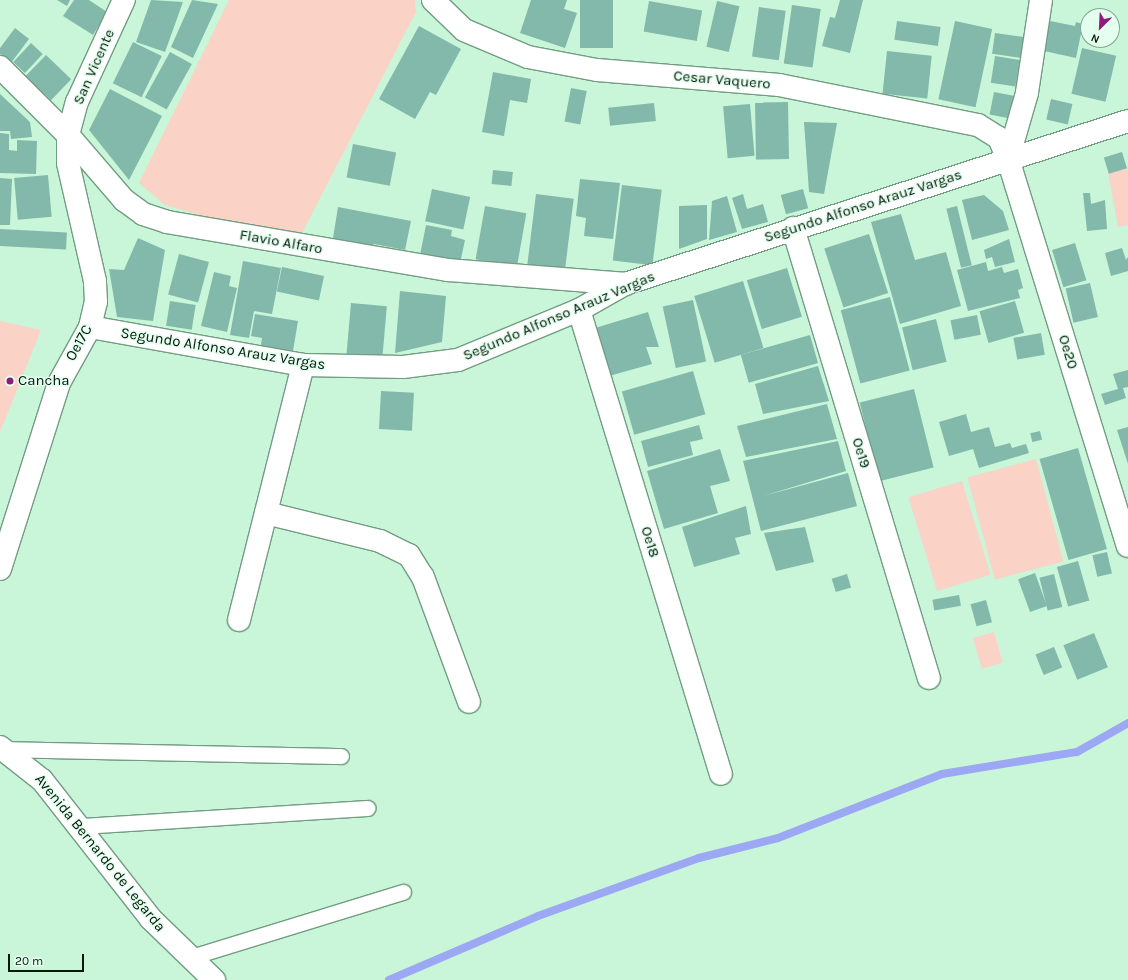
<!DOCTYPE html>
<style>
body{margin:0}
#map{position:relative;width:1128px;height:980px;overflow:hidden;background:#c9f6d9;font-family:Karla,sans-serif}
div>[style]{position:absolute}
.green>*{inset:0;background:#fad2c6;transform-origin:0 0}
.stream>*{height:8px;margin:-4px;padding:0 4px;transform-origin:4px;border-radius:4px;background:#9ca8f3}
.building>*{inset:0;background:#82b9ab;transform-origin:0 0}
.roads{filter:drop-shadow(1px 0 #729d82) drop-shadow(-1px 0 #729d82) drop-shadow(0 1px #729d82) drop-shadow(0 -1px #729d82)}
.lane>*{height:15px;margin:-7.5px;padding:0 7.5px;transform-origin:7.5px;border-radius:7.5px;background:#fff}
.street>*{height:22px;margin:-11px;padding:0 11px;transform-origin:11px;border-radius:11px;background:#fff}
.secondary>*{height:22px;margin:-11px;padding:0 11px;transform-origin:11px;border-radius:11px;background:#fff}
.dots>*{width:11px;height:11px;translate:-50% -50%;box-sizing:border-box;border:2px solid #e3ffed;border-radius:50%}
span{translate:-50% -50%;white-space:nowrap;text-align:center;line-height:1.15;-webkit-text-stroke:3px #e3ffed;paint-order:stroke}
.street-label{font-size:15px;color:#07180e}
.poi-label{font-size:15px;color:#07180e}
.left{translate:0 -50%;text-align:left}
.north{position:absolute;left:1080px;top:8px;width:40px;height:40px;box-sizing:border-box;background:#e3ffed;border:1px solid #8ba394;border-radius:50%;rotate:204deg;font-size:11px;font-weight:700;line-height:16px;text-align:center;color:#07180e}
.north::after{content:'';display:block;margin:auto;width:14px;height:18px;background:#901b7b;clip-path:polygon(50% 0,100% 100%,50% 72%,0 100%)}
.scale{position:absolute;left:8px;top:954px;width:76px;height:18px;box-sizing:border-box;border:2px solid #07180e;border-top:0;padding-left:5px;font-size:12px;line-height:14px;white-space:nowrap;color:#07180e;-webkit-text-stroke:3px #e3ffed;paint-order:stroke}
</style>
<div id="map">
<div class="green">
<div style="clip-path:polygon(229px 0,415px 0,416px 12px,302px 233px,228px 223px,165px 205px,139px 183px)"></div>
<div style="clip-path:polygon(1128px 168px,1128px 225px,1118px 227px,1108px 173px)"></div>
<div style="clip-path:polygon(0 321px,41px 330px,0 432px)"></div>
<div style="left:1036px;top:459px;width:106px;height:71px;rotate:75deg"></div>
<div style="left:962px;top:481px;width:98px;height:56px;rotate:73deg"></div>
<div style="left:994px;top:632px;width:32px;height:22px;rotate:74deg"></div>
</div>
<div class="stream">
<div style="left:389px;top:980px;width:162px;rotate:-23.2deg"></div>
<div style="left:538px;top:916px;width:171px;rotate:-19.8deg"></div>
<div style="left:699px;top:858px;width:81px;rotate:-14.2deg"></div>
<div style="left:778px;top:838px;width:176px;rotate:-21.3deg"></div>
<div style="left:942px;top:774px;width:137px;rotate:-9.3deg"></div>
<div style="left:1077px;top:752px;width:59px;rotate:-29.6deg"></div>
</div>
<div class="building">
<div style="clip-path:polygon(57px 0,70px 0,67px 6px)"></div>
<div style="clip-path:polygon(74px 0,89px 0,107px 12px,93px 35px,63px 16px)"></div>
<div style="clip-path:polygon(151px 0,183px 2px,165px 52px,136px 42px)"></div>
<div style="clip-path:polygon(192px 0,218px 4px,193px 58px,171px 47px)"></div>
<div style="clip-path:polygon(531px 0,567px 0,564px 9px,577px 13px,565px 48px,520px 33px)"></div>
<div style="left:580px;top:0;width:33px;height:48px"></div>
<div style="clip-path:polygon(840px 0,863px 0,850px 53px,822px 46px,830px 17px,835px 18px)"></div>
<div style="left:649px;top:1px;width:54px;height:31px;rotate:10deg"></div>
<div style="left:717px;top:1px;width:23px;height:47px;rotate:13deg"></div>
<div style="left:792px;top:5px;width:29px;height:59px;rotate:8deg"></div>
<div style="left:759px;top:7px;width:27px;height:50px;rotate:8deg"></div>
<div style="left:897px;top:21px;width:44px;height:19px;rotate:8deg"></div>
<div style="left:955px;top:21px;width:38px;height:80px;rotate:12deg"></div>
<div style="clip-path:polygon(1050px 21px,1075px 26px,1076px 22px,1083px 24px,1076px 58px,1044px 51px)"></div>
<div style="clip-path:polygon(419px 26px,461px 49px,436px 95px,430px 92px,415px 119px,379px 99px)"></div>
<div style="clip-path:polygon(15px 28px,29px 39px,11px 63px,0 54px,0 48px)"></div>
<div style="left:995px;top:33px;width:35px;height:21px;rotate:8deg"></div>
<div style="left:133px;top:42px;width:32px;height:46px;rotate:26deg"></div>
<div style="left:31px;top:43px;width:16px;height:26px;rotate:43deg"></div>
<div style="left:1082px;top:48px;width:35px;height:47px;rotate:13deg"></div>
<div style="left:887px;top:51px;width:45px;height:43px;rotate:6deg"></div>
<div style="left:170px;top:52px;width:25px;height:52px;rotate:29deg"></div>
<div style="left:46px;top:55px;width:35px;height:29px;rotate:44deg"></div>
<div style="left:995px;top:56px;width:25px;height:27px;rotate:9deg"></div>
<div style="clip-path:polygon(493px 72px,531px 79px,527px 103px,510px 100px,504px 136px,482px 132px)"></div>
<div style="left:571px;top:88px;width:16px;height:34px;rotate:11deg"></div>
<div style="clip-path:polygon(110px 89px,162px 116px,129px 180px,89px 130px)"></div>
<div style="left:994px;top:92px;width:21px;height:23px;rotate:11deg"></div>
<div style="clip-path:polygon(0 94px,30px 122px,32px 137px,11px 139px,10px 131px,0 131px)"></div>
<div style="left:1051px;top:99px;width:22px;height:21px;rotate:13deg"></div>
<div style="left:788px;top:102px;width:57px;height:33px;rotate:89deg"></div>
<div style="left:654px;top:103px;width:18px;height:46px;rotate:84deg"></div>
<div style="left:750px;top:104px;width:52px;height:27px;rotate:85deg"></div>
<div style="clip-path:polygon(804px 122px,837px 123px,824px 194px,809px 192px)"></div>
<div style="clip-path:polygon(0 133px,9px 134px,9px 150px,17px 151px,17px 140px,37px 141px,36px 174px,0 173px)"></div>
<div style="left:353px;top:144px;width:44px;height:34px;rotate:11deg"></div>
<div style="left:1122px;top:152px;width:17px;height:19px;rotate:73deg"></div>
<div style="left:493px;top:170px;width:20px;height:14px;rotate:6deg"></div>
<div style="left:48px;top:175px;width:42px;height:34px;rotate:85deg"></div>
<div style="clip-path:polygon(0 178px,12px 179px,10px 225px,0 225px)"></div>
<div style="clip-path:polygon(580px 179px,620px 183px,613px 239px,584px 236px,586px 218px,576px 216px)"></div>
<div style="left:622px;top:185px;width:40px;height:76px;rotate:7deg"></div>
<div style="left:432px;top:189px;width:39px;height:33px;rotate:12deg"></div>
<div style="left:803px;top:189px;width:20px;height:23px;rotate:75deg"></div>
<div style="clip-path:polygon(1083px 193px,1090px 193px,1091px 204px,1105px 200px,1107px 229px,1087px 231px)"></div>
<div style="left:536px;top:194px;width:38px;height:75px;rotate:7deg"></div>
<div style="clip-path:polygon(743px 194px,747px 209px,763px 204px,768px 222px,742px 229px,732px 198px)"></div>
<div style="clip-path:polygon(984px 195px,1003px 211px,1009px 230px,972px 240px,962px 200px)"></div>
<div style="clip-path:polygon(727px 196px,737px 232px,709px 240px,712px 201px)"></div>
<div style="clip-path:polygon(707px 205px,707px 239px,679px 249px,679px 206px)"></div>
<div style="left:485px;top:206px;width:42px;height:54px;rotate:10deg"></div>
<div style="left:957px;top:206px;width:61px;height:11px;rotate:76deg"></div>
<div style="clip-path:polygon(338px 207px,411px 221px,405px 250px,374px 244px,367px 251px,332px 244px)"></div>
<div style="clip-path:polygon(901px 214px,915px 260px,946px 252px,961px 306px,900px 324px,871px 222px)"></div>
<div style="clip-path:polygon(426px 225px,452px 230px,451px 236px,465px 240px,459px 268px,419px 260px)"></div>
<div style="left:0;top:229px;width:67px;height:17px;rotate:3deg"></div>
<div style="left:869px;top:234px;width:62px;height:47px;rotate:72deg"></div>
<div style="clip-path:polygon(138px 238px,165px 250px,153px 321px,117px 317px,109px 269px,124px 270px)"></div>
<div style="clip-path:polygon(1009px 239px,1015px 262px,995px 267px,992px 257px,986px 259px,984px 250px)"></div>
<div style="left:1075px;top:243px;width:39px;height:24px;rotate:73deg"></div>
<div style="clip-path:polygon(1122px 248px,1126px 260px,1128px 257px,1128px 271px,1111px 276px,1105px 253px)"></div>
<div style="left:179px;top:254px;width:31px;height:42px;rotate:15deg"></div>
<div style="clip-path:polygon(243px 261px,281px 268px,272px 314px,254px 311px,249px 338px,230px 335px)"></div>
<div style="clip-path:polygon(986px 262px,988px 271px,1002px 267px,1004px 273px,1018px 269px,1023px 288px,1018px 290px,1020px 298px,968px 311px,957px 270px)"></div>
<div style="left:282px;top:267px;width:43px;height:25px;rotate:12deg"></div>
<div style="left:787px;top:268px;width:51px;height:42px;rotate:73deg"></div>
<div style="clip-path:polygon(214px 272px,231px 276px,229px 286px,237px 288px,227px 332px,201px 326px)"></div>
<div style="left:743px;top:281px;width:70px;height:51px;rotate:73deg"></div>
<div style="left:1090px;top:283px;width:35px;height:25px;rotate:77deg"></div>
<div style="clip-path:polygon(400px 291px,446px 296px,442px 342px,395px 353px)"></div>
<div style="left:890px;top:297px;width:76px;height:51px;rotate:75deg"></div>
<div style="left:693px;top:300px;width:63px;height:31px;rotate:78deg"></div>
<div style="left:170px;top:301px;width:26px;height:25px;rotate:9deg"></div>
<div style="left:1015px;top:301px;width:33px;height:37px;rotate:74deg"></div>
<div style="left:351px;top:303px;width:36px;height:52px;rotate:5deg"></div>
<div style="clip-path:polygon(648px 312px,659px 347px,646px 347px,652px 364px,609px 376px,595px 328px)"></div>
<div style="clip-path:polygon(255px 314px,298px 321px,292px 357px,260px 351px,262px 338px,251px 336px)"></div>
<div style="left:977px;top:315px;width:20px;height:27px;rotate:79deg"></div>
<div style="left:936px;top:319px;width:44px;height:35px;rotate:76deg"></div>
<div style="left:1041px;top:333px;width:22px;height:28px;rotate:80deg"></div>
<div style="left:810px;top:335px;width:29px;height:72px;rotate:74deg"></div>
<div style="clip-path:polygon(818px 366px,829px 401px,763px 414px,755px 384px)"></div>
<div style="clip-path:polygon(1128px 370px,1128px 387px,1123px 388px,1126px 398px,1105px 405px,1101px 394px,1118px 389px,1113px 374px)"></div>
<div style="left:693px;top:371px;width:45px;height:74px;rotate:74deg"></div>
<div style="left:914px;top:389px;width:81px;height:56px;rotate:76deg"></div>
<div style="left:381px;top:391px;width:33px;height:38px;rotate:3deg"></div>
<div style="clip-path:polygon(827px 404px,837px 439px,746px 457px,737px 426px)"></div>
<div style="clip-path:polygon(966px 414px,971px 432px,989px 427px,995px 447px,1010px 443px,1012px 448px,1026px 444px,1029px 453px,979px 468px,973px 449px,949px 456px,939px 422px)"></div>
<div style="clip-path:polygon(699px 425px,703px 439px,690px 442px,693px 455px,648px 467px,641px 441px)"></div>
<div style="clip-path:polygon(1128px 427px,1128px 464px,1117px 430px)"></div>
<div style="left:1040px;top:431px;width:9px;height:10px;rotate:77deg"></div>
<div style="clip-path:polygon(838px 441px,846px 471px,763px 496px,848px 473px,857px 506px,761px 531px,743px 461px)"></div>
<div style="left:1078px;top:448px;width:105px;height:40px;rotate:74deg"></div>
<div style="clip-path:polygon(720px 449px,730px 481px,710px 486px,718px 513px,664px 529px,647px 471px)"></div>
<div style="clip-path:polygon(746px 506px,751px 534px,735px 538px,740px 554px,694px 567px,682px 527px)"></div>
<div style="clip-path:polygon(805px 527px,814px 562px,776px 571px,764px 533px)"></div>
<div style="left:1107px;top:552px;width:22px;height:15px;rotate:77deg"></div>
<div style="left:1078px;top:561px;width:41px;height:22px;rotate:74deg"></div>
<div style="left:1035px;top:573px;width:35px;height:18px;rotate:70deg"></div>
<div style="left:847px;top:574px;width:14px;height:16px;rotate:73deg"></div>
<div style="left:1054px;top:574px;width:34px;height:15px;rotate:76deg"></div>
<div style="left:959px;top:595px;width:11px;height:27px;rotate:80deg"></div>
<div style="left:986px;top:600px;width:23px;height:16px;rotate:75deg"></div>
<div style="left:1094px;top:633px;width:37px;height:33px;rotate:68deg"></div>
<div style="left:1054px;top:647px;width:22px;height:20px;rotate:68deg"></div>
</div>
<div class="roads">
<div class="lane">
<div style="left:4px;top:749px;width:337px;rotate:1.2deg"></div>
<div style="left:81px;top:826px;width:287px;rotate:-3.6deg"></div>
<div style="left:188px;top:958px;width:225px;rotate:-17.1deg"></div>
</div>
<div class="street">
<div style="left:1041px;top:0;width:94px;rotate:98.6deg"></div>
<div style="left:1027px;top:93px;width:69px;rotate:106.1deg"></div>
<div style="left:1008px;top:159px;width:405px;rotate:72.8deg"></div>
<div style="left:793px;top:228px;width:470px;rotate:73.2deg"></div>
<div style="left:579px;top:310px;width:485px;rotate:73deg"></div>
<div style="left:90px;top:327px;width:216px;rotate:10.1deg"></div>
<div style="left:303px;top:365px;width:100px;rotate:1.1deg"></div>
<div style="left:403px;top:367px;width:55px;rotate:-7.3deg"></div>
<div style="left:458px;top:360px;width:131px;rotate:-22.5deg"></div>
<div style="left:579px;top:310px;width:53px;rotate:-29.5deg"></div>
<div style="left:266px;top:513px;width:117px;rotate:13.8deg"></div>
<div style="left:380px;top:541px;width:32px;rotate:26deg"></div>
<div style="left:409px;top:555px;width:26px;rotate:58deg"></div>
<div style="left:423px;top:577px;width:133px;rotate:69.8deg"></div>
<div style="left:0;top:569px;width:195px;rotate:-72.4deg"></div>
<div style="left:59px;top:383px;width:64px;rotate:-61deg"></div>
<div style="left:90px;top:327px;width:26px;rotate:-77deg"></div>
<div style="left:96px;top:302px;width:21px;rotate:-93deg"></div>
<div style="left:95px;top:281px;width:121px;rotate:-102.9deg"></div>
<div style="left:68px;top:163px;width:28px;rotate:-90deg"></div>
<div style="left:68px;top:135px;width:34px;rotate:-75deg"></div>
<div style="left:77px;top:102px;width:112px;rotate:-65.3deg"></div>
<div style="left:239px;top:620px;width:263px;rotate:-75.9deg"></div>
</div>
<div class="secondary">
<div style="left:433px;top:0;width:43px;rotate:44.1deg"></div>
<div style="left:464px;top:30px;width:69px;rotate:22.9deg"></div>
<div style="left:528px;top:57px;width:70px;rotate:10.7deg"></div>
<div style="left:597px;top:70px;width:183px;rotate:4.7deg"></div>
<div style="left:779px;top:85px;width:203px;rotate:11.4deg"></div>
<div style="left:978px;top:125px;width:25px;rotate:32deg"></div>
<div style="left:999px;top:138px;width:23px;rotate:67deg"></div>
<div style="left:0;top:67px;width:96px;rotate:45deg"></div>
<div style="left:68px;top:135px;width:86px;rotate:49.3deg"></div>
<div style="left:124px;top:200px;width:24px;rotate:36deg"></div>
<div style="left:143px;top:214px;width:25px;rotate:18deg"></div>
<div style="left:167px;top:222px;width:285px;rotate:9.7deg"></div>
<div style="left:448px;top:270px;width:178px;rotate:4.5deg"></div>
<div style="left:625px;top:284px;width:529px;rotate:-17.96deg"></div>
<div style="left:0;top:747px;width:53px;rotate:38.2deg"></div>
<div style="left:42px;top:780px;width:177px;rotate:51.9deg"></div>
<div style="left:151px;top:919px;width:88px;rotate:44.1deg"></div>
</div>
</div>
<div class="dots">
<div style="left:10px;top:381px;background:#901b7b"></div>
</div>
<div class="street-label">
<span style="left:94px;top:67px;rotate:-66deg">San Vicente</span>
<span style="left:722px;top:80px;rotate:5deg">Cesar Vaquero</span>
<span style="left:863px;top:206px;rotate:-18deg">Segundo Alfonso Arauz Vargas</span>
<span style="left:281px;top:242px;rotate:10deg">Flavio Alfaro</span>
<span style="left:559px;top:316px;rotate:-23deg">Segundo Alfonso Arauz Vargas</span>
<span style="left:79px;top:343px;rotate:-61deg">Oe17C</span>
<span style="left:223px;top:349px;rotate:9deg">Segundo Alfonso Arauz Vargas</span>
<span style="left:1068px;top:352px;rotate:73deg">Oe20</span>
<span style="left:861px;top:453px;rotate:73deg">Oe19</span>
<span style="left:650px;top:542px;rotate:73deg">Oe18</span>
<span style="left:100px;top:853px;rotate:51deg">Avenida Bernardo de Legarda</span>
</div>
<div class="poi-label">
<span class="left" style="left:18px;top:381px">Cancha</span>
</div>
<div class="north">N</div>
<div class="scale">20 m</div>
</div>
